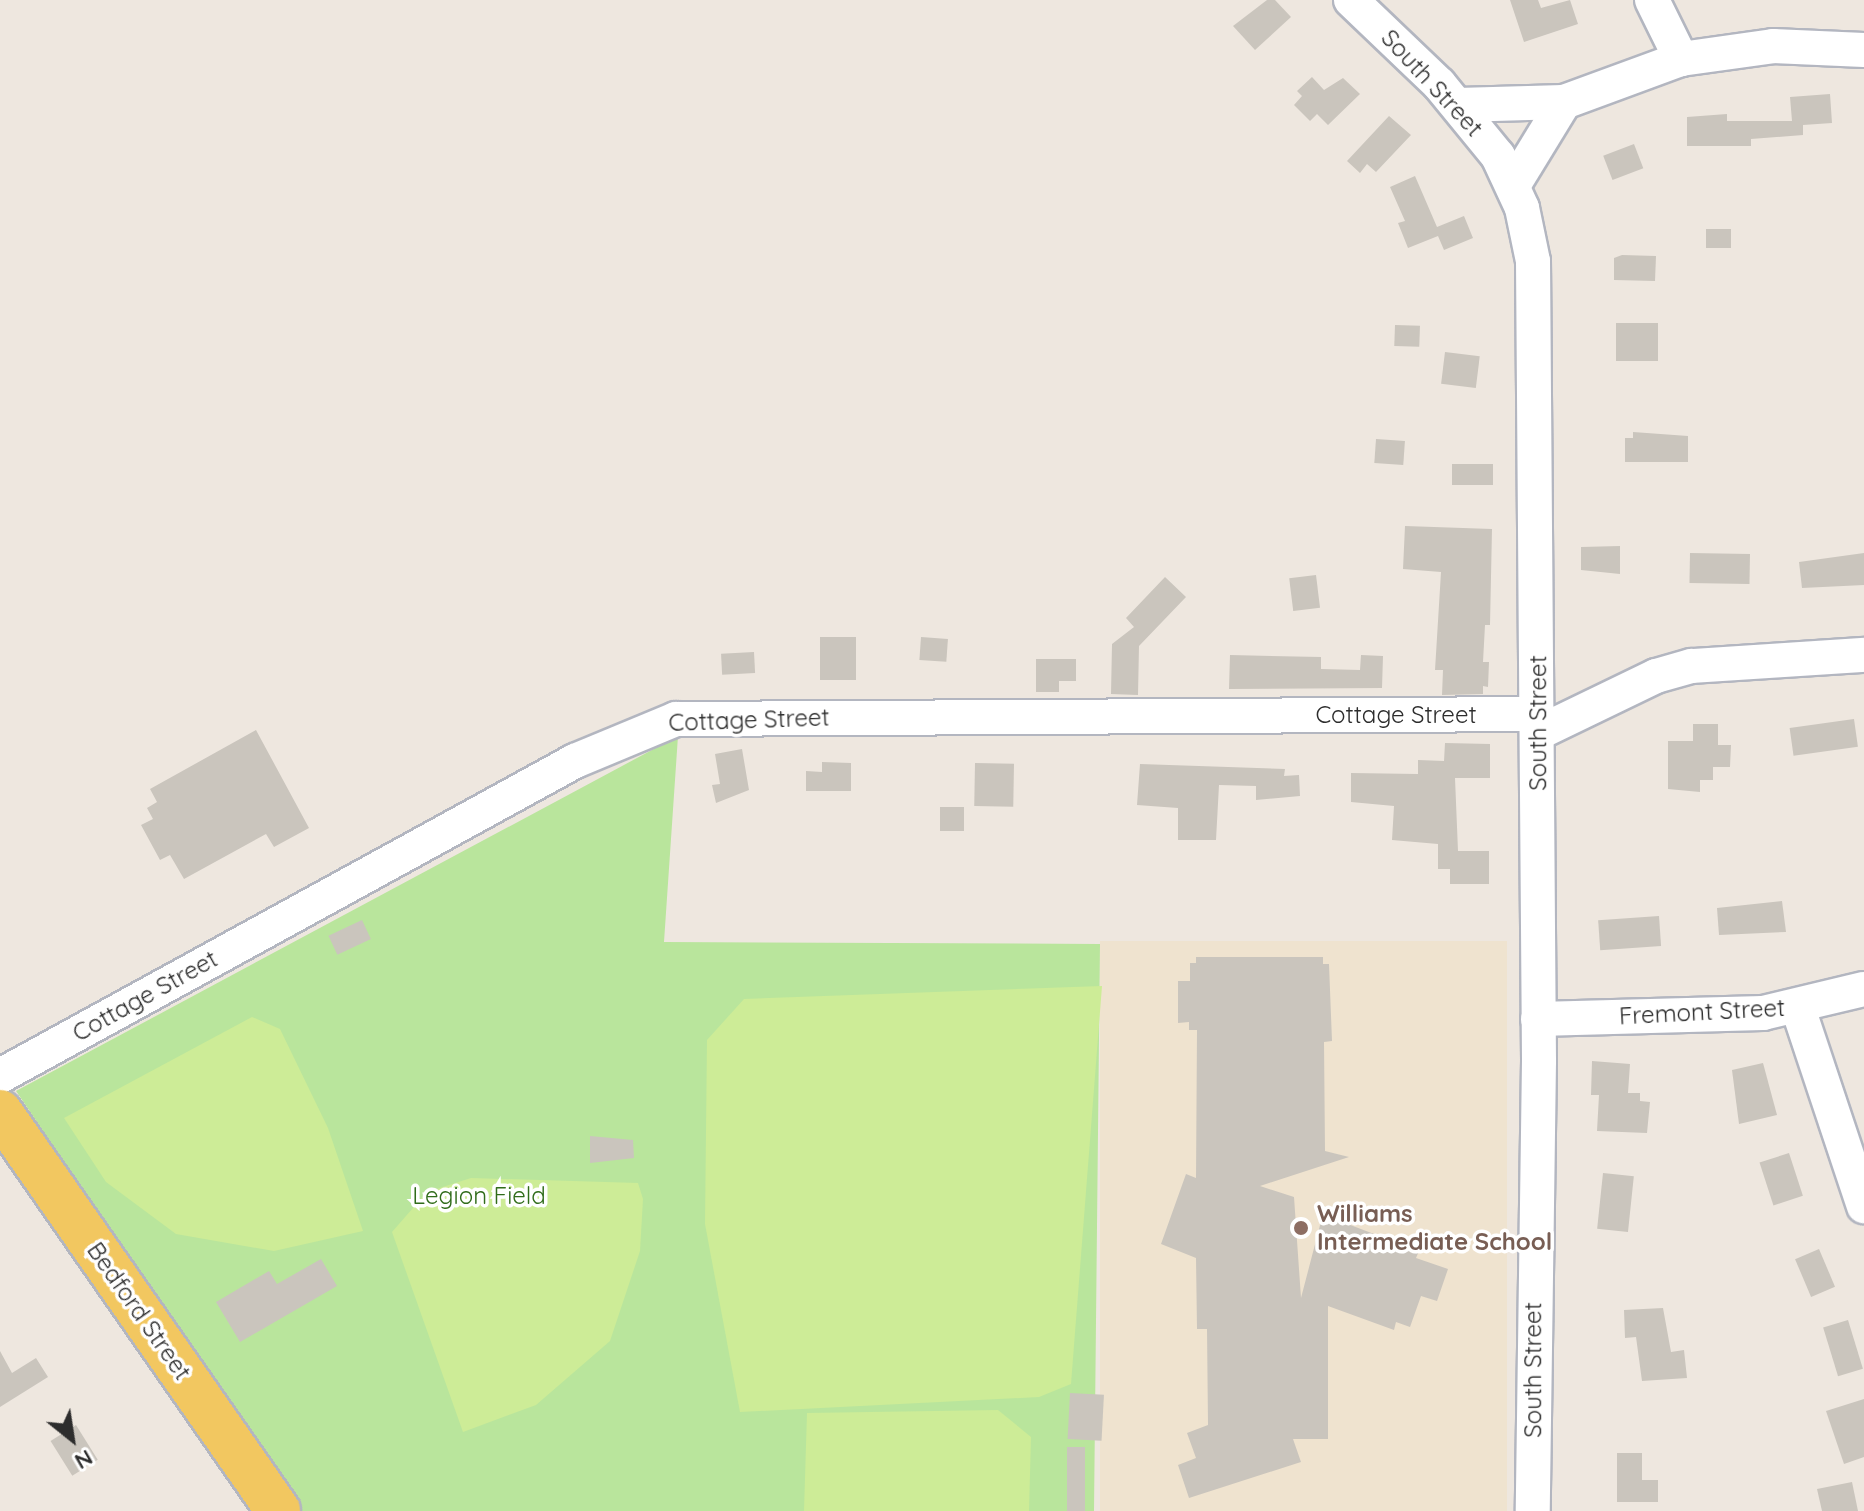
<!DOCTYPE html>
<style>
body{margin:0}
#map{position:relative;width:1864px;height:1511px;overflow:hidden;background:#eee7df;font-family:Quicksand,sans-serif}
div>[style]{position:absolute}
.education>*{inset:0;background:#efe3cf;transform-origin:0 0}
.green>*{inset:0;background:#b9e59c}
.pitch>*{inset:0;background:#cdec97}
.building>*{inset:0;background:#cac5bd;transform-origin:0 0}
.roads{filter:drop-shadow(2px 0 #b3b6c0) drop-shadow(-2px 0 #b3b6c0) drop-shadow(0 2px #b3b6c0) drop-shadow(0 -2px #b3b6c0)}
.minor>*{height:34px;margin:-17px;padding:0 17px;transform-origin:17px;border-radius:17px;background:#fff}
.major>*{height:44px;margin:-22px;padding:0 22px;transform-origin:22px;border-radius:22px;background:#f2c760}
.dots>*{width:22px;height:22px;translate:-50% -50%;box-sizing:border-box;border:4px solid #fff;border-radius:50%}
span{translate:-50% -50%;white-space:nowrap;text-align:center;line-height:1.15;-webkit-text-stroke:7px #fff;paint-order:stroke}
.street-label{font-size:24px;color:#2d2d2d}
.park-label{font-size:24px;color:#306c1a}
.education-label{font-size:24px;color:#785e54;font-weight:700}
.left{translate:0 -50%;text-align:left}
.north{position:absolute;left:32px;top:1399px;width:80px;height:80px;-webkit-text-stroke:6px #fff;paint-order:stroke;rotate:150deg;font-size:22px;font-weight:700;line-height:32px;text-align:center;color:#2d2d2d}
.north::after{content:'';display:block;margin:auto;width:28px;height:36px;background:#2d2d2d;clip-path:polygon(50% 0,100% 100%,50% 72%,0 100%)}
</style>
<div id="map">
<div class="education">
<div style="left:1507px;top:941px;width:570px;height:407px;rotate:90deg"></div>
</div>
<div class="green">
<div style="clip-path:polygon(678px 736px,664px 942px,1100px 944px,1094px 1511px,299px 1511px,16px 1091px)"></div>
</div>
<div class="pitch">
<div style="clip-path:polygon(1102px 986px,1071px 1384px,1039px 1397px,740px 1412px,705px 1224px,707px 1040px,744px 999px)"></div>
<div style="clip-path:polygon(252px 1017px,280px 1029px,328px 1128px,363px 1231px,274px 1251px,176px 1234px,106px 1182px,64px 1118px)"></div>
<div style="clip-path:polygon(471px 1178px,638px 1183px,643px 1199px,640px 1251px,610px 1341px,536px 1405px,463px 1432px,392px 1232px,427px 1192px)"></div>
<div style="clip-path:polygon(998px 1410px,1031px 1437px,1029px 1511px,804px 1511px,807px 1413px)"></div>
</div>
<div class="building">
<div style="clip-path:polygon(1267px 0,1275px 0,1291px 17px,1255px 50px,1233px 26px)"></div>
<div style="clip-path:polygon(1510px 0,1538px 0,1541px 8px,1570px 0,1578px 24px,1524px 42px)"></div>
<div style="clip-path:polygon(1312px 77px,1324px 90px,1343px 78px,1360px 94px,1328px 125px,1317px 114px,1310px 121px,1294px 105px,1302px 96px,1297px 91px)"></div>
<div style="clip-path:polygon(1830px 94px,1832px 123px,1803px 125px,1803px 135px,1751px 139px,1751px 146px,1687px 146px,1687px 117px,1727px 114px,1727px 121px,1792px 121px,1790px 97px)"></div>
<div style="clip-path:polygon(1389px 116px,1411px 135px,1376px 172px,1367px 164px,1360px 173px,1347px 161px)"></div>
<div style="left:1634px;top:144px;width:26px;height:33px;rotate:69deg"></div>
<div style="clip-path:polygon(1415px 176px,1437px 227px,1464px 216px,1473px 238px,1444px 250px,1438px 236px,1408px 248px,1398px 223px,1405px 221px,1390px 187px)"></div>
<div style="left:1706px;top:229px;width:25px;height:19px"></div>
<div style="clip-path:polygon(1622px 255px,1656px 256px,1655px 281px,1614px 280px,1614px 258px)"></div>
<div style="left:1616px;top:323px;width:42px;height:38px"></div>
<div style="left:1395px;top:325px;width:25px;height:21px;rotate:2deg"></div>
<div style="left:1445px;top:352px;width:35px;height:32px;rotate:7deg"></div>
<div style="clip-path:polygon(1633px 432px,1688px 436px,1688px 462px,1625px 462px,1625px 438px,1633px 438px)"></div>
<div style="left:1376px;top:439px;width:29px;height:24px;rotate:4deg"></div>
<div style="left:1452px;top:464px;width:41px;height:21px"></div>
<div style="clip-path:polygon(1405px 526px,1492px 529px,1490px 625px,1485px 625px,1483px 662px,1489px 662px,1488px 687px,1483px 686px,1483px 694px,1442px 695px,1443px 670px,1435px 670px,1441px 572px,1403px 569px)"></div>
<div style="clip-path:polygon(1620px 546px,1620px 574px,1581px 570px,1581px 547px)"></div>
<div style="left:1690px;top:553px;width:60px;height:30px;rotate:1deg"></div>
<div style="clip-path:polygon(1864px 553px,1864px 585px,1802px 588px,1799px 562px)"></div>
<div style="left:1316px;top:575px;width:33px;height:27px;rotate:83deg"></div>
<div style="clip-path:polygon(1165px 577px,1186px 597px,1139px 646px,1138px 695px,1111px 694px,1112px 644px,1134px 627px,1126px 618px)"></div>
<div style="left:820px;top:637px;width:36px;height:43px"></div>
<div style="left:921px;top:637px;width:27px;height:23px;rotate:4deg"></div>
<div style="left:754px;top:652px;width:21px;height:33px;rotate:87deg"></div>
<div style="clip-path:polygon(1230px 655px,1321px 657px,1321px 669px,1360px 670px,1361px 655px,1383px 656px,1382px 688px,1229px 689px)"></div>
<div style="clip-path:polygon(1036px 659px,1076px 659px,1076px 681px,1059px 681px,1059px 692px,1036px 692px)"></div>
<div style="left:1854px;top:719px;width:28px;height:65px;rotate:82deg"></div>
<div style="clip-path:polygon(1693px 724px,1718px 724px,1718px 745px,1731px 745px,1730px 767px,1713px 767px,1713px 780px,1700px 780px,1700px 792px,1668px 789px,1668px 741px,1693px 741px)"></div>
<div style="clip-path:polygon(256px 730px,309px 828px,274px 847px,266px 834px,184px 879px,170px 855px,160px 860px,141px 825px,153px 819px,147px 808px,157px 802px,150px 789px)"></div>
<div style="clip-path:polygon(1445px 743px,1490px 744px,1490px 778px,1455px 778px,1458px 851px,1489px 851px,1489px 884px,1450px 884px,1450px 869px,1438px 869px,1438px 844px,1392px 840px,1394px 806px,1351px 802px,1351px 773px,1418px 774px,1418px 760px,1444px 761px)"></div>
<div style="clip-path:polygon(742px 749px,749px 790px,716px 803px,712px 785px,720px 784px,715px 754px)"></div>
<div style="clip-path:polygon(822px 762px,851px 763px,851px 791px,806px 791px,806px 771px,822px 772px)"></div>
<div style="left:975px;top:763px;width:39px;height:43px;rotate:1deg"></div>
<div style="clip-path:polygon(1140px 764px,1285px 769px,1284px 776px,1299px 775px,1300px 796px,1256px 800px,1256px 786px,1219px 785px,1216px 840px,1178px 840px,1178px 808px,1137px 805px)"></div>
<div style="left:940px;top:807px;width:24px;height:24px"></div>
<div style="clip-path:polygon(1782px 901px,1786px 932px,1719px 935px,1717px 908px)"></div>
<div style="left:1659px;top:916px;width:30px;height:61px;rotate:86deg"></div>
<div style="left:362px;top:920px;width:21px;height:37px;rotate:65deg"></div>
<div style="clip-path:polygon(1196px 957px,1323px 957px,1323px 964px,1329px 964px,1332px 1041px,1324px 1042px,1325px 1151px,1349px 1157px,1260px 1186px,1294px 1197px,1301px 1298px,1325px 1206px,1347px 1213px,1345px 1223px,1419px 1251px,1416px 1258px,1448px 1269px,1437px 1301px,1421px 1296px,1410px 1327px,1396px 1322px,1394px 1330px,1328px 1306px,1328px 1439px,1293px 1439px,1301px 1462px,1189px 1498px,1178px 1465px,1196px 1458px,1187px 1433px,1208px 1425px,1207px 1329px,1197px 1329px,1196px 1258px,1161px 1244px,1186px 1174px,1196px 1178px,1197px 1030px,1189px 1030px,1189px 1022px,1178px 1023px,1178px 981px,1190px 981px,1190px 963px,1196px 963px)"></div>
<div style="clip-path:polygon(1592px 1061px,1630px 1064px,1628px 1093px,1640px 1093px,1640px 1101px,1650px 1102px,1647px 1133px,1597px 1131px,1599px 1095px,1591px 1095px)"></div>
<div style="clip-path:polygon(1763px 1063px,1777px 1115px,1739px 1124px,1732px 1070px)"></div>
<div style="clip-path:polygon(590px 1136px,633px 1140px,634px 1158px,590px 1163px)"></div>
<div style="left:1789px;top:1153px;width:45px;height:31px;rotate:72deg"></div>
<div style="left:1603px;top:1173px;width:31px;height:56px;rotate:6deg"></div>
<div style="left:1819px;top:1249px;width:41px;height:26px;rotate:67deg"></div>
<div style="clip-path:polygon(321px 1259px,337px 1286px,240px 1342px,216px 1302px,269px 1271px,277px 1284px)"></div>
<div style="clip-path:polygon(1663px 1308px,1671px 1352px,1684px 1350px,1687px 1378px,1642px 1381px,1636px 1337px,1625px 1338px,1624px 1310px)"></div>
<div style="left:1848px;top:1320px;width:51px;height:26px;rotate:73deg"></div>
<div style="clip-path:polygon(0 1351px,12px 1373px,36px 1358px,48px 1377px,0 1407px)"></div>
<div style="left:1070px;top:1393px;width:34px;height:46px;rotate:3deg"></div>
<div style="clip-path:polygon(1864px 1399px,1864px 1457px,1844px 1464px,1826px 1411px)"></div>
<div style="left:76px;top:1425px;width:41px;height:30px;rotate:58deg"></div>
<div style="left:1067px;top:1447px;width:18px;height:64px"></div>
<div style="clip-path:polygon(1617px 1453px,1642px 1453px,1642px 1480px,1658px 1480px,1658px 1502px,1617px 1502px)"></div>
<div style="clip-path:polygon(1852px 1482px,1858px 1511px,1822px 1511px,1817px 1489px)"></div>
</div>
<div class="roads">
<div class="minor">
<div style="left:1351px;top:0;width:122px;rotate:43.7deg"></div>
<div style="left:1439px;top:84px;width:93px;rotate:50.7deg"></div>
<div style="left:1498px;top:156px;width:57px;rotate:65.2deg"></div>
<div style="left:1522px;top:208px;width:54px;rotate:78.3deg"></div>
<div style="left:1533px;top:261px;width:800px;rotate:89.57deg"></div>
<div style="left:1539px;top:1061px;width:450px;rotate:90.8deg"></div>
<div style="left:1652px;top:0;width:66px;rotate:63.8deg"></div>
<div style="left:1458px;top:105px;width:106px;rotate:-1.6deg"></div>
<div style="left:1564px;top:102px;width:125px;rotate:-20.2deg"></div>
<div style="left:1681px;top:59px;width:93px;rotate:-8deg"></div>
<div style="left:1773px;top:46px;width:91px;rotate:2.5deg"></div>
<div style="left:1514px;top:184px;width:96px;rotate:-58.6deg"></div>
<div style="left:1538px;top:733px;width:131px;rotate:-25.8deg"></div>
<div style="left:1656px;top:676px;width:37px;rotate:-16deg"></div>
<div style="left:1692px;top:666px;width:172px;rotate:-3.7deg"></div>
<div style="left:1798px;top:1008px;width:209px;rotate:71.6deg"></div>
<div style="left:1538px;top:1019px;width:225px;rotate:-1.5deg"></div>
<div style="left:1763px;top:1013px;width:104px;rotate:-13.4deg"></div>
<div style="left:0;top:1076px;width:656px;rotate:-28.72deg"></div>
<div style="left:575px;top:761px;width:109px;rotate:-22.6deg"></div>
<div style="left:676px;top:719px;width:862px;rotate:-0.33deg"></div>
</div>
<div class="major">
<div style="left:0;top:1112px;width:486px;rotate:55.1deg"></div>
</div>
</div>
<div class="dots">
<div style="left:1301px;top:1228px;background:#8d6e63"></div>
</div>
<div class="street-label">
<span style="left:1432px;top:83px;rotate:47deg">South Street</span>
<span style="left:1396px;top:715px">Cottage Street</span>
<span style="left:749px;top:720px;rotate:-2deg">Cottage Street</span>
<span style="left:1538px;top:723px;rotate:-90deg">South Street</span>
<span style="left:145px;top:996px;rotate:-29deg">Cottage Street</span>
<span style="left:1702px;top:1012px;rotate:-3deg">Fremont Street</span>
<span style="left:139px;top:1311px;rotate:55deg">Bedford Street</span>
<span style="left:1533px;top:1370px;rotate:-90deg">South Street</span>
</div>
<div class="park-label">
<span style="left:479px;top:1196px">Legion Field</span>
</div>
<div class="education-label">
<span class="left" style="left:1317px;top:1228px">Williams<br>Intermediate School</span>
</div>
<div class="north">N</div>
</div>
